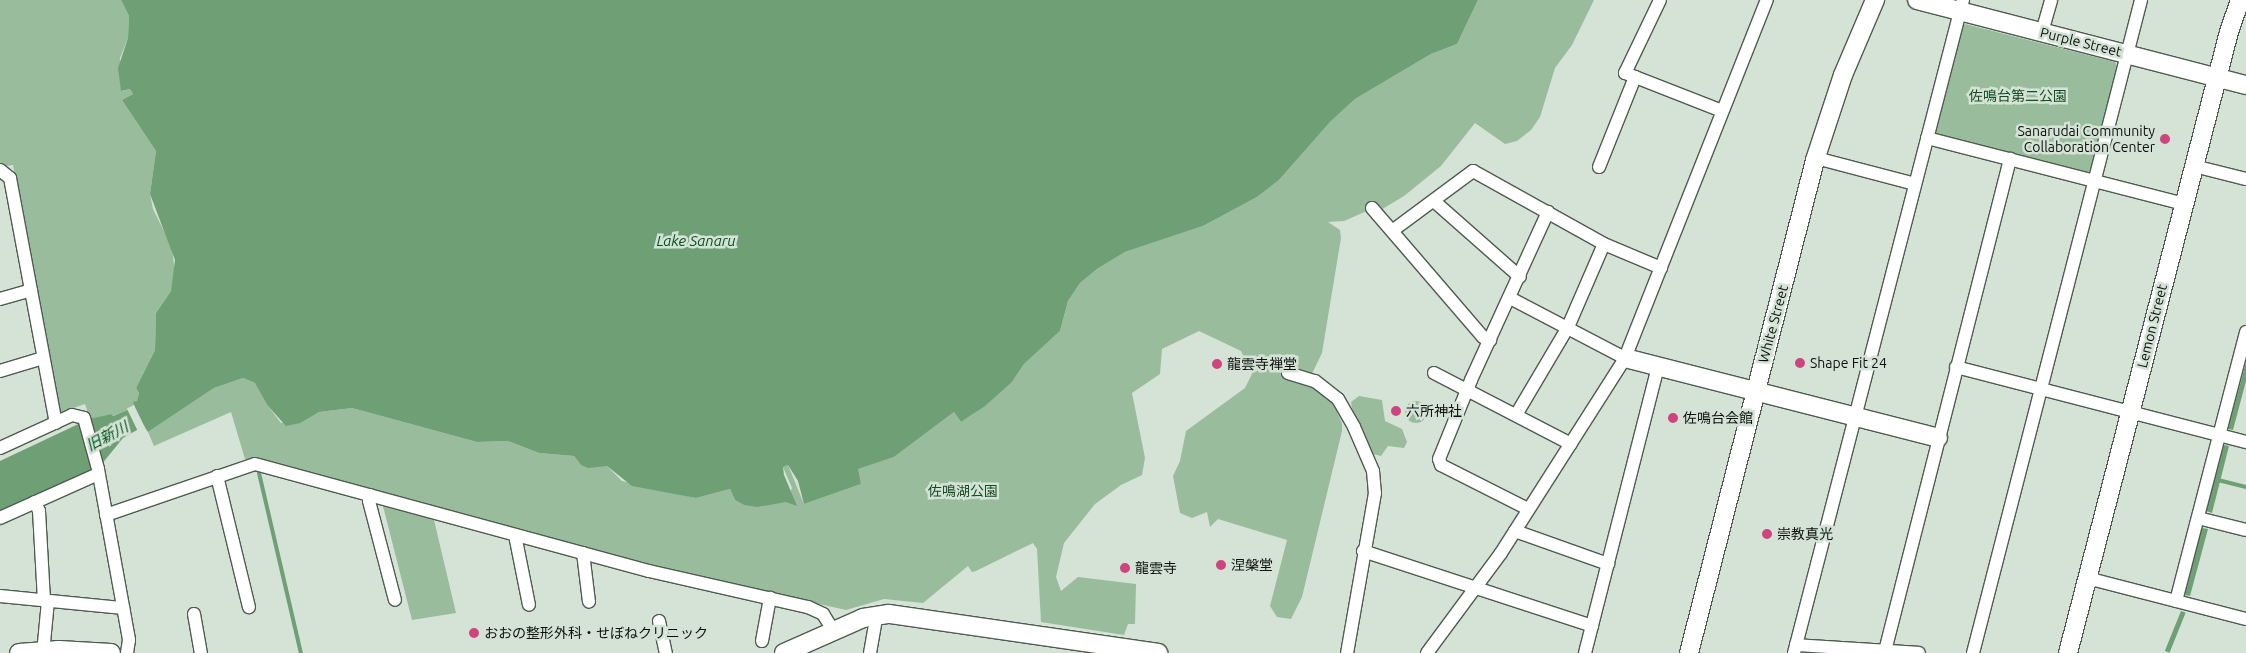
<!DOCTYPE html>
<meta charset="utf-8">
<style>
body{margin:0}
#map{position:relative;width:2246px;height:653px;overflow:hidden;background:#d4e3d6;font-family:Ubuntu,"Noto Sans JP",sans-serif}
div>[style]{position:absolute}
.green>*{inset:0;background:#99bc9c}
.round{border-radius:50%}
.water>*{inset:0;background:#6f9f75;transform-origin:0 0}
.pier>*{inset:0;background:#d4e3d6;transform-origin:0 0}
.stream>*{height:4px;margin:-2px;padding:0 2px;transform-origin:2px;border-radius:2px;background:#6f9f75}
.roads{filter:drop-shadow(1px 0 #4f5b50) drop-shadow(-1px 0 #4f5b50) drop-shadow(0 1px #4f5b50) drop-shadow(0 -1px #4f5b50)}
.street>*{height:12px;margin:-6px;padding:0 6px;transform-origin:6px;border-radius:6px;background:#fff}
.secondary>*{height:18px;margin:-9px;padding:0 9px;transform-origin:9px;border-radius:9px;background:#fff}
.dots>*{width:14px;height:14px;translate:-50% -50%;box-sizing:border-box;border:2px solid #d4e3d6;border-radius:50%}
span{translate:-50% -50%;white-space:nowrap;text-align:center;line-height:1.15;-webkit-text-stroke:5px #d4e3d6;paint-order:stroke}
.street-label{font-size:14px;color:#0c110c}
.park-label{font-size:14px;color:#154b22}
.poi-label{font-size:14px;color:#0c110c}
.right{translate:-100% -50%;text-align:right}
.left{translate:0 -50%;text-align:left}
.water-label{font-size:15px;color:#02531d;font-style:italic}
</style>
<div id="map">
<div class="green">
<div style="clip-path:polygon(0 0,121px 0,129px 16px,128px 38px,120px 58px,122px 91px,130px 89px,133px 94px,122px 100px,156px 151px,150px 194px,153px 209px,172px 247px,175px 274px,171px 291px,156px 313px,155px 350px,136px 388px,139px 393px,136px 407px,112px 416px,111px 414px,90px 419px,85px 404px,59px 413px,13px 165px,0 167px)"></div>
<div style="clip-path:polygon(1478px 0,1594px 0,1572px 45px,1555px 68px,1540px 117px,1531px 130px,1517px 141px,1505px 144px,1475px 123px,1441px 166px,1404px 196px,1379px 211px,1376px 207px,1344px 221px,1328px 222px,1340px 230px,1341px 238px,1322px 353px,1308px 382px,1333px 403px,1342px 423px,1342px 431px,1302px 597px,1291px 619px,1277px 617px,1270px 606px,1287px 540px,1218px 519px,1210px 527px,1207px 512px,1192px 518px,1180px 513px,1173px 476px,1180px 461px,1186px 431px,1245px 388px,1252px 374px,1241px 351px,1199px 331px,1162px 349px,1160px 374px,1132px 393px,1145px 458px,1142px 475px,1121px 485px,1095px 504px,1064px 543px,1056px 577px,1061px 591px,1078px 577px,1136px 584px,1135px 624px,1128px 624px,1124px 635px,1041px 622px,1037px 549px,1033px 543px,976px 571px,972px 572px,968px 566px,923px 603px,884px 599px,846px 610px,650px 566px,447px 509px,245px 459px,231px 412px,154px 446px,148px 432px,214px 388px,243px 378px,255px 383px,263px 392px,268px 406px,281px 423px,319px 412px,352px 408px,477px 442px,508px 441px,539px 453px,574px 456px,581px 465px,607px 466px,622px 481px,696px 498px,730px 489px,735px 500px,744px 505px,786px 502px,792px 488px,783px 467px,788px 465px,804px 504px,861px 484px,857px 469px,894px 457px,954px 412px,961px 422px,973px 414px,1012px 382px,1024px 364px,1060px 331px,1068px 301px,1080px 283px,1097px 269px,1125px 252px,1203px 226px,1257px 197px,1279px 180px,1330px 122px,1355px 99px,1431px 54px,1457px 44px)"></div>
<div style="clip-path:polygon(1965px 24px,2115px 62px,2118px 68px,2092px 170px,2086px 173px,1937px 135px,1933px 129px,1959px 27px)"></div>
<div style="clip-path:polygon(1359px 396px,1382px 400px,1385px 421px,1402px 429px,1407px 442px,1404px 448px,1388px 446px,1381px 456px,1373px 454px,1352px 408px,1351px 402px)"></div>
<div class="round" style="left:1405px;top:401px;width:22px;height:22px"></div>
<div style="clip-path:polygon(383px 506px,434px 520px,456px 613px,412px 620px)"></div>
</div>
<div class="water">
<div style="clip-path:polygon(121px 0,1478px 0,1457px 44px,1431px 54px,1355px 99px,1330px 122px,1279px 180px,1257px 197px,1203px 226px,1125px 252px,1097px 269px,1080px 283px,1068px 301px,1060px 331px,1024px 364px,1012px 382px,985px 406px,961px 422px,954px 412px,894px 457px,858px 469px,861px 484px,804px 504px,798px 481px,788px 465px,783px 467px,784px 475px,797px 506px,786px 502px,757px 507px,744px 505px,735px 500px,730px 489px,696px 498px,632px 486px,607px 466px,588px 468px,581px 465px,574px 456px,539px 453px,508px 441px,477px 442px,352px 408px,319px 412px,300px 423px,286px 426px,268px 406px,255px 383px,243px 378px,214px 388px,148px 432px,144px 426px,123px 438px,101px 465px,0 512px,0 461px,89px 419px,111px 414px,113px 416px,135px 407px,133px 402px,137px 401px,139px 393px,136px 388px,155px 350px,156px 313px,171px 291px,175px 260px,150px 194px,156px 151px,122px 100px,133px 94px,130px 89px,121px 91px,118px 68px,128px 38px,129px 16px)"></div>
<div style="clip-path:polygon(2246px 362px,2246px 381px,2233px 430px,2228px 429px)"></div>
<div style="clip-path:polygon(2224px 445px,2229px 446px,2212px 513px,2206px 511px)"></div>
<div style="clip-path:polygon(2202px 528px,2208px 529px,2190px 596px,2185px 595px)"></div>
<div style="left:2181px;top:611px;width:5px;height:43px;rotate:22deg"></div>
</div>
<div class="pier">
<div style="left:134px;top:405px;width:25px;height:8px;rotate:64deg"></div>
</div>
<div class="stream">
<div style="left:259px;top:473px;width:185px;rotate:76.9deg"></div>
<div style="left:2218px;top:480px;width:29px;rotate:14deg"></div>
</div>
<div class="roads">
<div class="street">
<div style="left:1660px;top:0;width:81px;rotate:115.6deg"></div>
<div style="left:1625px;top:73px;width:104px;rotate:21.4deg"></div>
<div style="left:2042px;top:32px;width:33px;rotate:-74deg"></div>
<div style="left:1927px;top:138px;width:265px;rotate:14.4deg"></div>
<div style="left:1816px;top:158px;width:102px;rotate:14.7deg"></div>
<div style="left:2194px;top:166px;width:54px;rotate:14deg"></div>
<div style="left:1599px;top:167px;width:97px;rotate:-68.2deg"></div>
<div style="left:0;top:170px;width:13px;rotate:39deg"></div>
<div style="left:10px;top:178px;width:249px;rotate:79.4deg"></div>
<div style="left:1435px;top:202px;width:113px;rotate:41.4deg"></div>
<div style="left:1372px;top:208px;width:170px;rotate:49.3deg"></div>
<div style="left:1483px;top:337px;width:8px;rotate:23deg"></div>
<div style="left:1392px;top:231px;width:101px;rotate:-36.5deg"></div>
<div style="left:1473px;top:171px;width:150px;rotate:29.1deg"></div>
<div style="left:1604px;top:244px;width:62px;rotate:22.8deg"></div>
<div style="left:1510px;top:298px;width:130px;rotate:27.6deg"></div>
<div style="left:0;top:299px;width:32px;rotate:-16deg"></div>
<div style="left:1956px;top:367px;width:300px;rotate:14.5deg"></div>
<div style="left:0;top:371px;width:45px;rotate:-16.8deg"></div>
<div style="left:1288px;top:373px;width:28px;rotate:17deg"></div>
<div style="left:1315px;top:381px;width:29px;rotate:38deg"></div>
<div style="left:1338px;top:399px;width:32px;rotate:60deg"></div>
<div style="left:1354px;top:427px;width:48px;rotate:66.6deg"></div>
<div style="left:1373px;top:471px;width:22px;rotate:85deg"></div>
<div style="left:1375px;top:493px;width:162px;rotate:99.9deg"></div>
<div style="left:1434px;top:373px;width:154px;rotate:27.4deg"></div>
<div style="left:1516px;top:415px;width:102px;rotate:-59.4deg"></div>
<div style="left:1568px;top:327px;width:90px;rotate:-66.6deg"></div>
<div style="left:0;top:448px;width:79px;rotate:-24.6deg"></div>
<div style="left:72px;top:415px;width:12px;rotate:14deg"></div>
<div style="left:84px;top:418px;width:53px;rotate:74.6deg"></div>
<div style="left:98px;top:469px;width:174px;rotate:79.7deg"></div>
<div style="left:129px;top:640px;width:13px;rotate:99deg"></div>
<div style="left:217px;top:476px;width:135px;rotate:76.3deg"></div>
<div style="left:370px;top:495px;width:6px;rotate:99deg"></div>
<div style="left:369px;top:501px;width:102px;rotate:75.3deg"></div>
<div style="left:35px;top:502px;width:10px;rotate:66deg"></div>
<div style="left:39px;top:511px;width:90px;rotate:86.8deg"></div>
<div style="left:1528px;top:509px;width:97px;rotate:-153.2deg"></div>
<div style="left:1441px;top:465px;width:6px;rotate:-108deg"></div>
<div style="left:1439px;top:459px;width:85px;rotate:-67.9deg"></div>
<div style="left:1471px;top:380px;width:185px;rotate:-65.4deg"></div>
<div style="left:106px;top:515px;width:157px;rotate:-18.9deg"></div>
<div style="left:255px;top:464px;width:408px;rotate:15.2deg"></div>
<div style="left:649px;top:571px;width:163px;rotate:12.8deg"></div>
<div style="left:808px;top:607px;width:17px;rotate:25deg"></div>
<div style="left:823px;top:614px;width:19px;rotate:58deg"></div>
<div style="left:0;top:518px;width:107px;rotate:-24.2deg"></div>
<div style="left:2198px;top:518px;width:49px;rotate:14deg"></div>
<div style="left:1515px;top:531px;width:99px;rotate:19.5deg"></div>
<div style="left:515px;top:535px;width:71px;rotate:78.7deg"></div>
<div style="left:1363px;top:551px;width:241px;rotate:18.1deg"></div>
<div style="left:583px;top:553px;width:49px;rotate:83deg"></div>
<div style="left:2087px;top:578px;width:164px;rotate:14.5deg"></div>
<div style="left:0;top:596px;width:124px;rotate:5.6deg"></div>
<div style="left:2176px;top:601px;width:278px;rotate:-75.4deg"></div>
<div style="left:194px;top:614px;width:40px;rotate:80deg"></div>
<div style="left:659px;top:621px;width:33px;rotate:78deg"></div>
<div style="left:762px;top:641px;width:44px;rotate:-79.5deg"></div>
<div style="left:1796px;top:645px;width:123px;rotate:3.7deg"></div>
<div style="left:1885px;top:651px;width:508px;rotate:-75.74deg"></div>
<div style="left:43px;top:653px;width:52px;rotate:-84.5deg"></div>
<div style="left:870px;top:653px;width:39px;rotate:-80deg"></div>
<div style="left:1427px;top:653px;width:124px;rotate:-53.5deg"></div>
<div style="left:1501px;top:553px;width:231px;rotate:-57.5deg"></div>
<div style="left:1625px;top:358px;width:385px;rotate:-68.4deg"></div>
<div style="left:1585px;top:653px;width:296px;rotate:-75.7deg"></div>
<div style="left:1794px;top:653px;width:675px;rotate:-75.49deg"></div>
<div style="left:1973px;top:653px;width:674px;rotate:-75.57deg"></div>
</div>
<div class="secondary">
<div style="left:1917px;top:0;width:340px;rotate:14.5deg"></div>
<div style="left:1625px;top:358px;width:323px;rotate:14.3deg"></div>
<div style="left:19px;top:653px;width:40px;rotate:-4.3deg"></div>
<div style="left:59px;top:650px;width:52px;rotate:3.3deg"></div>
<div style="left:784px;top:653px;width:86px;rotate:-23.9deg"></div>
<div style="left:863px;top:618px;width:26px;rotate:-9deg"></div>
<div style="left:889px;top:614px;width:272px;rotate:8.2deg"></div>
<div style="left:1689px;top:653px;width:509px;rotate:-75.66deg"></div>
<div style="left:1815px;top:160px;width:89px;rotate:-71.8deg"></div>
<div style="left:1843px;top:75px;width:82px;rotate:-66.9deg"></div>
<div style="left:2068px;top:653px;width:642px;rotate:-75.47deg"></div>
<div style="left:2229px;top:32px;width:34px;rotate:-71deg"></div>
</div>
</div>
<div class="dots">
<div style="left:2165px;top:139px;background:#cd447e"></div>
<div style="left:1800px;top:363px;background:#cd447e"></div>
<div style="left:1217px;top:364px;background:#cd447e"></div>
<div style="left:1396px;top:411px;background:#cd447e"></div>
<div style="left:1673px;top:418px;background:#cd447e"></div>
<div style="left:1767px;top:534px;background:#cd447e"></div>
<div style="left:1221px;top:565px;background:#cd447e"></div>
<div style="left:1125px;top:568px;background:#cd447e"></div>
<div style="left:474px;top:633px;background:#cd447e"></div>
</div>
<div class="street-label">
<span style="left:2081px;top:42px;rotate:14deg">Purple Street</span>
<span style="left:1773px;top:324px;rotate:-75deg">White Street</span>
<span style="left:2152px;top:326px;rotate:-76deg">Lemon Street</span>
</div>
<div class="park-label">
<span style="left:2018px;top:96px">佐鳴台第二公園</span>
<span style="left:963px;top:491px">佐鳴湖公園</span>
</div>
<div class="poi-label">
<span class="right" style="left:2155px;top:139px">Sanarudai Community<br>Collaboration Center</span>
<span class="left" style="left:1810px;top:363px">Shape Fit 24</span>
<span class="left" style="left:1227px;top:364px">龍雲寺禅堂</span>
<span class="left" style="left:1406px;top:411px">六所神社</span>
<span class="left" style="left:1683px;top:418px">佐鳴台会館</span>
<span class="left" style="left:1777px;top:534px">崇教真光</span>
<span class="left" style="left:1231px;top:565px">涅槃堂</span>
<span class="left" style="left:1135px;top:568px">龍雲寺</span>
<span class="left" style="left:484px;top:633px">おおの整形外科・せぼねクリニック</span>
</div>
<div class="water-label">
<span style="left:696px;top:241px">Lake Sanaru</span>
<span style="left:107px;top:436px;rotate:-28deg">旧新川</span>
</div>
</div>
